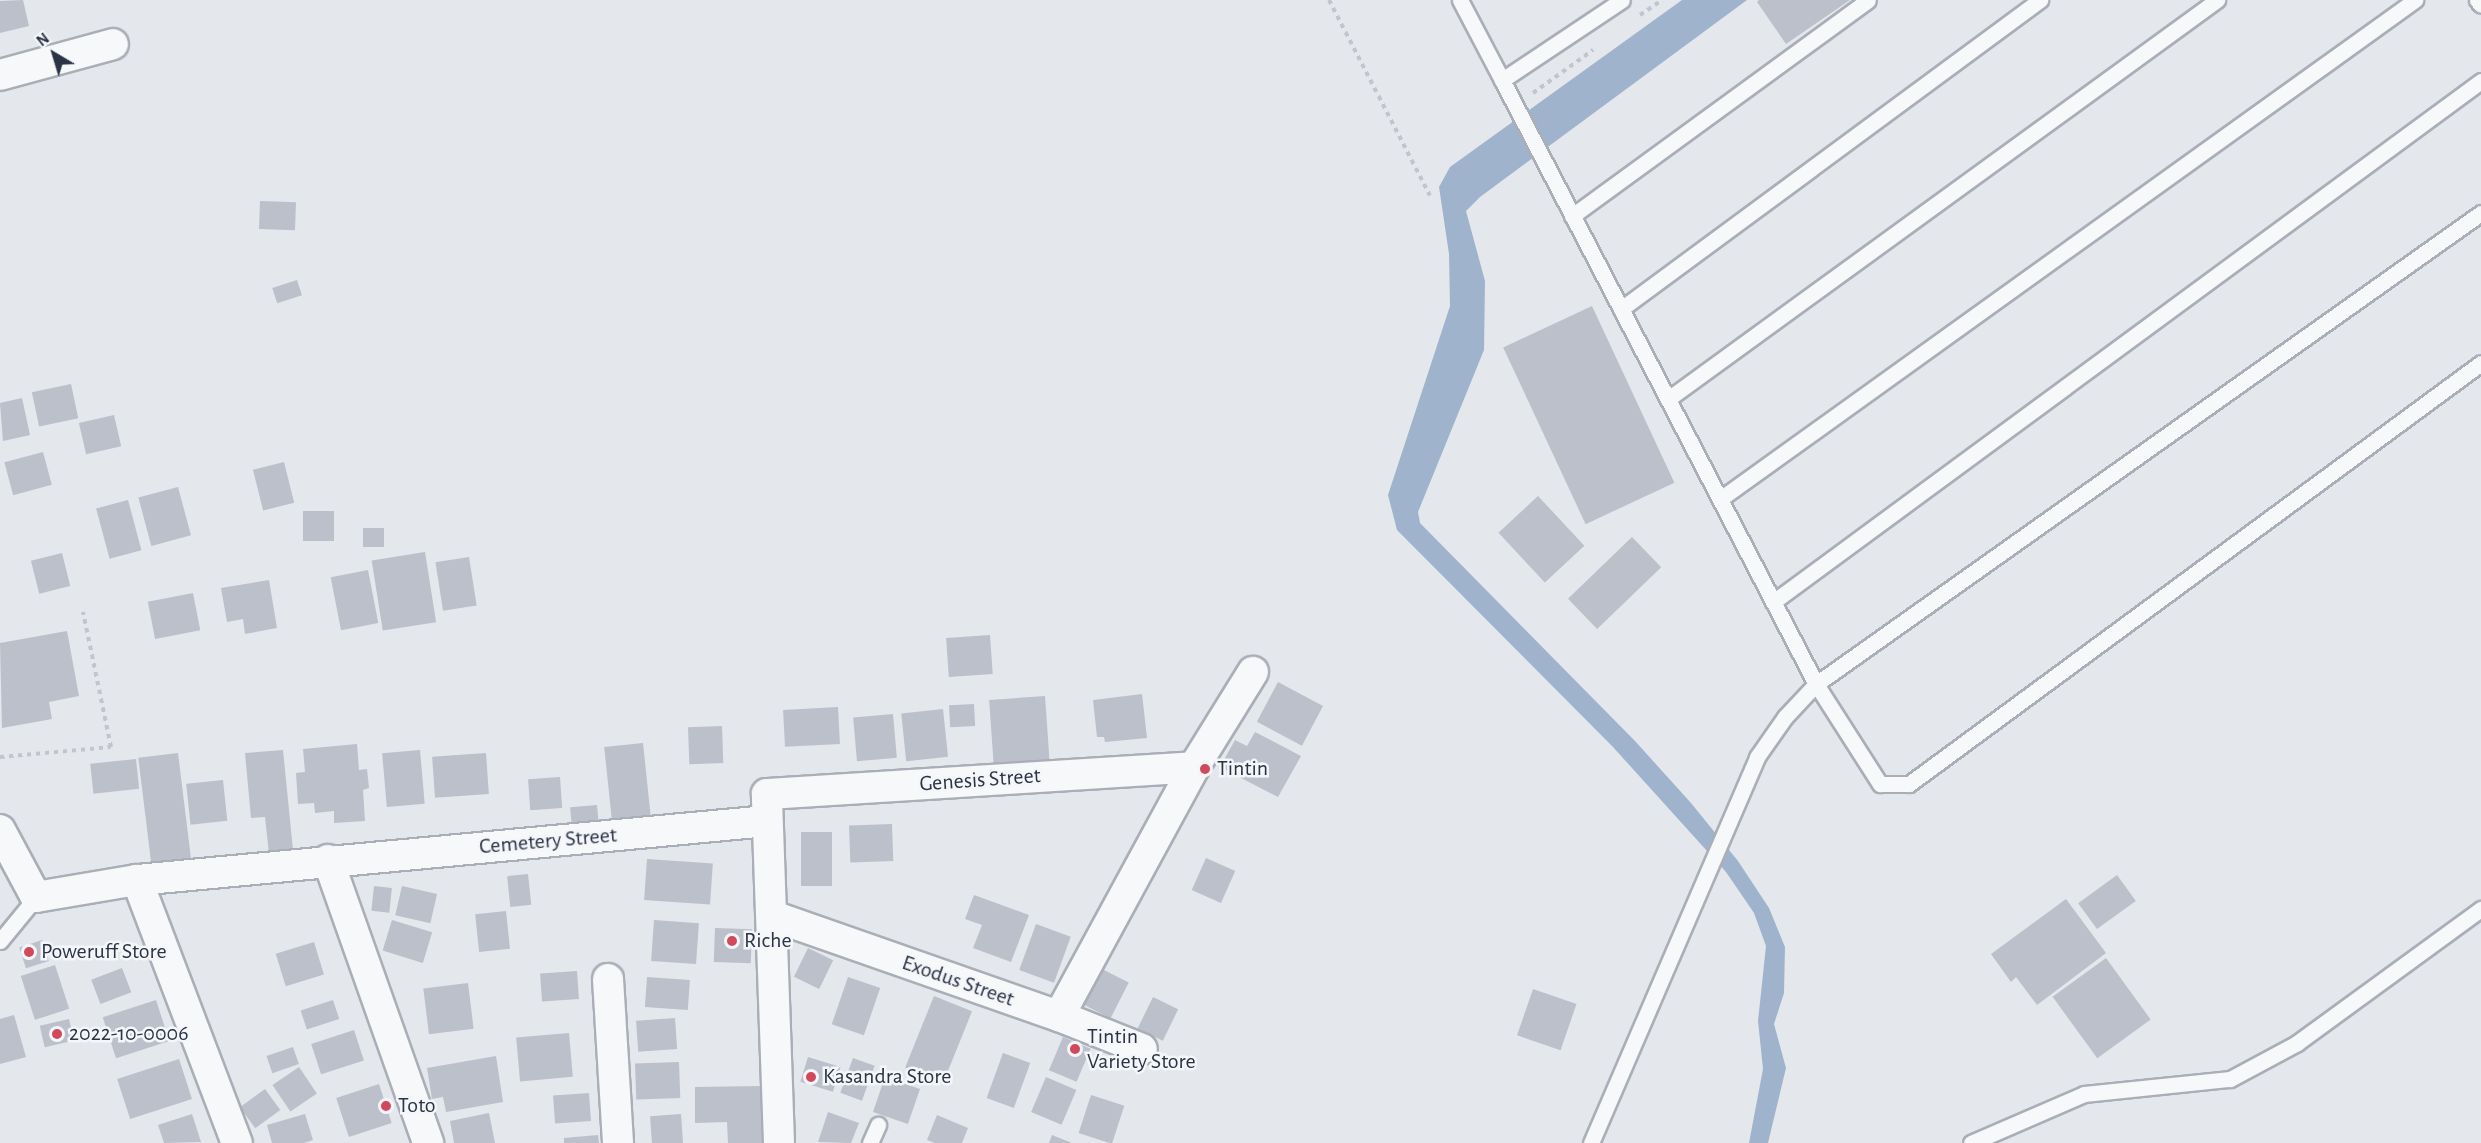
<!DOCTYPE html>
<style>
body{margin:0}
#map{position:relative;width:2481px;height:1143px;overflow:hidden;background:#e4e7ec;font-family:"Alegreya Sans",sans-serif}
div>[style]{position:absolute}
.water>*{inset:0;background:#9fb4cc}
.building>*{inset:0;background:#bbc0ca;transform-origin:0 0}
.path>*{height:4px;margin-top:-2px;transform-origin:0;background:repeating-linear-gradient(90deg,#c2c5cb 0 4.5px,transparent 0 9px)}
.roads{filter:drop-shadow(2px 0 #a9aeb7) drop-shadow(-2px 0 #a9aeb7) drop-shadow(0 2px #a9aeb7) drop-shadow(0 -2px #a9aeb7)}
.lane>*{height:15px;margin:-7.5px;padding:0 7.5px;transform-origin:7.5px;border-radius:7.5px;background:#f7f8fa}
.street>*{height:30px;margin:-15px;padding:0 15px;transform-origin:15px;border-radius:15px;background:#f7f8fa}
.dots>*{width:16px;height:16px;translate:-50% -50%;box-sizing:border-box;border:3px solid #f4f6f9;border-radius:50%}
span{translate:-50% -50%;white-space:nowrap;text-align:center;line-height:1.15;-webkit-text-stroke:5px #f4f6f9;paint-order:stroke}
.poi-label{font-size:22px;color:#2b3445}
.left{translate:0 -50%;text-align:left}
.street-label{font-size:22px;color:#2b3445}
.north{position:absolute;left:24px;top:24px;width:60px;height:60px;-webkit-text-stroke:4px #f4f6f9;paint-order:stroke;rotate:322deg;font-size:16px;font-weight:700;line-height:24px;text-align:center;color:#2b3445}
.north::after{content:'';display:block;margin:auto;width:21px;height:27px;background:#2b3445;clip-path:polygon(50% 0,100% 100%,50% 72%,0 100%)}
</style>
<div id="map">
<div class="water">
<div style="clip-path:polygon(1682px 0,1747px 0,1480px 197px,1466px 211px,1485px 281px,1484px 350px,1418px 512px,1420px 523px,1635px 741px,1691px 803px,1738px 861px,1769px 908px,1785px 947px,1784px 993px,1774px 1024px,1786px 1068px,1768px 1143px,1749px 1143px,1763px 1069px,1758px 1021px,1766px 946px,1754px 913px,1726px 872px,1613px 747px,1397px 530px,1388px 495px,1450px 306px,1449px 254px,1439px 187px,1450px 167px)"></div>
</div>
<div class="building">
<div style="clip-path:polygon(23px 0,29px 26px,0 33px,0 1px)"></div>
<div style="clip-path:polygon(1759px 0,1850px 0,1786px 44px,1757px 2px)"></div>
<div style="left:260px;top:201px;width:36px;height:28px;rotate:2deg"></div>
<div style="left:297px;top:280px;width:16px;height:26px;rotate:72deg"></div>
<div style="left:1592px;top:306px;width:195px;height:98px;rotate:65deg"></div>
<div style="left:71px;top:384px;width:35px;height:40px;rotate:78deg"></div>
<div style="clip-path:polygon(22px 398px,30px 435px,3px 441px,0 403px)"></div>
<div style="left:114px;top:415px;width:32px;height:36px;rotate:77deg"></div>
<div style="left:43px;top:452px;width:34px;height:40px;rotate:75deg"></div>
<div style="left:284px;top:462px;width:42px;height:32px;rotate:76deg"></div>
<div style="left:178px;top:487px;width:50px;height:41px;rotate:75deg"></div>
<div style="left:1538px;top:496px;width:68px;height:54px;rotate:47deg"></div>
<div style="left:128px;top:500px;width:52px;height:33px;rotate:75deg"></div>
<div style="left:334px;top:511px;width:30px;height:31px;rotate:90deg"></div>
<div style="left:384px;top:528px;width:19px;height:21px;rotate:90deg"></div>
<div style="left:1632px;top:537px;width:42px;height:89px;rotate:46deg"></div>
<div style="left:425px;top:552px;width:71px;height:54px;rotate:81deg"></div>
<div style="left:62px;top:553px;width:34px;height:32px;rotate:76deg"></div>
<div style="left:469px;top:557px;width:49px;height:34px;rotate:81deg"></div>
<div style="left:368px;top:570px;width:54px;height:38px;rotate:79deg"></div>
<div style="clip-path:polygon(269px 580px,277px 628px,245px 634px,243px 619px,227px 622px,221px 588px)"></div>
<div style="left:193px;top:593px;width:38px;height:46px;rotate:79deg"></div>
<div style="clip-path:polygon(67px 631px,79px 696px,49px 702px,52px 719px,2px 728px,0 643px)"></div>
<div style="left:990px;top:635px;width:39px;height:44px;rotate:86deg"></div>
<div style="left:1278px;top:682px;width:51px;height:45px;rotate:28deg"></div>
<div style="clip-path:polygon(1142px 694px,1147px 738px,1105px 742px,1104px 737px,1097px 737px,1093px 700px)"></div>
<div style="left:1045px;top:696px;width:69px;height:56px;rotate:86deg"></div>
<div style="left:974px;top:704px;width:22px;height:25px;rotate:87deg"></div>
<div style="left:838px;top:707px;width:37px;height:55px;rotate:87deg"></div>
<div style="left:943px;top:709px;width:48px;height:42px;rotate:84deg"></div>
<div style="left:893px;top:714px;width:44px;height:40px;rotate:85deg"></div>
<div style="left:722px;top:726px;width:37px;height:34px;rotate:88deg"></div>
<div style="clip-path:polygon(1255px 732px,1301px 756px,1278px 797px,1220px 767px,1235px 740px,1247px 746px)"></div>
<div style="left:643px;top:743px;width:79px;height:39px;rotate:84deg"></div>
<div style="clip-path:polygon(357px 744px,359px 770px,367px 769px,369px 788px,363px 790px,365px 821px,334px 823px,334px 811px,315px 813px,314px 803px,298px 804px,296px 773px,305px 772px,303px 749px)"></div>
<div style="clip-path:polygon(283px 750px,294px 860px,270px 863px,265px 817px,251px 818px,245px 753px)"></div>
<div style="left:420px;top:750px;width:54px;height:38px;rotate:85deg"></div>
<div style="left:178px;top:753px;width:122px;height:40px;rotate:83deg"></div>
<div style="left:486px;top:753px;width:41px;height:54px;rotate:86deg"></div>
<div style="left:136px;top:759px;width:30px;height:46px;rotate:84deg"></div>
<div style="left:560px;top:777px;width:31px;height:32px;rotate:86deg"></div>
<div style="left:223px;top:780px;width:41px;height:37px;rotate:84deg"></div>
<div style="left:597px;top:805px;width:25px;height:27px;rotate:85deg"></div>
<div style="left:892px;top:824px;width:37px;height:43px;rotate:88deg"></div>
<div style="left:801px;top:832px;width:31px;height:54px"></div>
<div style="left:1206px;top:858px;width:32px;height:35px;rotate:24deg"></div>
<div style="left:647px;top:859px;width:66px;height:41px;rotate:4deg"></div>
<div style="left:528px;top:874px;width:31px;height:21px;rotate:84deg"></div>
<div style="left:2117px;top:875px;width:32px;height:48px;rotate:54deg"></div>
<div style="left:374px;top:886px;width:18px;height:25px;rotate:6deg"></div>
<div style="left:402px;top:886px;width:36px;height:30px;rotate:13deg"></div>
<div style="clip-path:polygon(974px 895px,1029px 915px,1011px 962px,973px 948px,982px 925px,965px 919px)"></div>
<div style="clip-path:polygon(2066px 899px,2106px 953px,2037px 1005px,2016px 977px,2011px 982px,1991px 954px)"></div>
<div style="left:506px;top:911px;width:38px;height:31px;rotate:84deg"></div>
<div style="left:392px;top:920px;width:42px;height:32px;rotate:17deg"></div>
<div style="left:654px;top:920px;width:45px;height:41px;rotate:4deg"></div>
<div style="left:1036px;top:924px;width:37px;height:49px;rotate:20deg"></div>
<div style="left:715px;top:928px;width:37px;height:34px;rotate:2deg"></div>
<div style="left:42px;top:940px;width:22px;height:24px;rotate:72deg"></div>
<div style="left:314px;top:942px;width:34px;height:40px;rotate:73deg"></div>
<div style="left:808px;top:948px;width:28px;height:32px;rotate:26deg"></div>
<div style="left:2106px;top:958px;width:76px;height:66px;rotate:54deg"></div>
<div style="left:55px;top:965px;width:46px;height:36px;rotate:72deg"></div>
<div style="left:122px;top:968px;width:26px;height:33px;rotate:69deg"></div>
<div style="left:1102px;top:969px;width:30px;height:40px;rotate:27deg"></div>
<div style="left:577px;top:971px;width:28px;height:37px;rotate:86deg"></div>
<div style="left:647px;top:977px;width:43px;height:30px;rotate:4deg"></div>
<div style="left:848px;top:977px;width:34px;height:50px;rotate:19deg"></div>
<div style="left:468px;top:983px;width:46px;height:45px;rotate:83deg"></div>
<div style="left:1533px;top:989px;width:46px;height:49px;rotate:19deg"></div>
<div style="left:934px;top:996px;width:41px;height:77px;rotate:22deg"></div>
<div style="left:1153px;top:997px;width:28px;height:35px;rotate:26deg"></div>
<div style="left:156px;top:1000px;width:43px;height:56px;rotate:72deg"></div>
<div style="left:333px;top:1000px;width:20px;height:34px;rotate:72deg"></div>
<div style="clip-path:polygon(14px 1015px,26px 1057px,0 1064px,0 1019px)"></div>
<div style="left:675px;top:1018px;width:31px;height:39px;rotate:86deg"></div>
<div style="left:69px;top:1019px;width:22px;height:30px;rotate:77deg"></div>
<div style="left:354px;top:1030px;width:32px;height:45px;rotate:72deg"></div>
<div style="left:569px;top:1033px;width:44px;height:53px;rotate:85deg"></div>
<div style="left:1063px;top:1037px;width:30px;height:36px;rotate:23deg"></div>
<div style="left:293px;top:1047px;width:18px;height:28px;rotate:71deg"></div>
<div style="left:1003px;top:1053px;width:29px;height:48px;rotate:20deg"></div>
<div style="clip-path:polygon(496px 1056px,503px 1102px,446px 1112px,443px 1097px,432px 1099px,427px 1068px)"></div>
<div style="left:808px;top:1057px;width:34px;height:26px;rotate:17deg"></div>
<div style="left:853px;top:1058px;width:23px;height:37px;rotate:20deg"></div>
<div style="left:179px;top:1059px;width:42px;height:65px;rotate:72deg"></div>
<div style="left:679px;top:1062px;width:36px;height:44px;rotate:88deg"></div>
<div style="left:299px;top:1067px;width:32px;height:32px;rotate:56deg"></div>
<div style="left:885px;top:1077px;width:37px;height:37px;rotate:19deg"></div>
<div style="left:1046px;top:1077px;width:33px;height:38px;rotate:23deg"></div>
<div style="left:379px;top:1084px;width:41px;height:45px;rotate:72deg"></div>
<div style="clip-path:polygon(760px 1086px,762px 1143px,728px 1143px,727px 1122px,695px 1123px,695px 1087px)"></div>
<div style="left:265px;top:1089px;width:26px;height:31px;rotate:54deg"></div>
<div style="left:589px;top:1093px;width:28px;height:36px;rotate:86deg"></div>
<div style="left:1091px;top:1095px;width:35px;height:40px;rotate:18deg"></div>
<div style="clip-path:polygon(828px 1112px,859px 1123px,851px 1143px,818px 1142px)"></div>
<div style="clip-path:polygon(489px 1113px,495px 1143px,454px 1143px,450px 1121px)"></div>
<div style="clip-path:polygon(192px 1114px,201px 1142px,164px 1143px,158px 1125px)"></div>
<div style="clip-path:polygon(305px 1114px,313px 1140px,304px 1143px,272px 1143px,267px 1125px)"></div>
<div style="left:681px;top:1114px;width:29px;height:31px;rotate:86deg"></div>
<div style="clip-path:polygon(937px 1115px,968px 1128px,962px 1143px,935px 1143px,927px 1140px)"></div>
<div style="clip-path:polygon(598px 1135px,599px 1143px,564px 1143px,564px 1138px)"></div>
<div style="clip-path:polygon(1052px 1135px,1072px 1143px,1049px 1143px)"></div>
</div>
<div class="path">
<div style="left:1329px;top:0;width:220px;rotate:62.7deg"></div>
<div style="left:1640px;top:15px;width:27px;rotate:-34deg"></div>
<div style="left:1533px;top:93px;width:74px;rotate:-35.6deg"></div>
<div style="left:0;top:757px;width:111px;rotate:-5.1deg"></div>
<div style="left:111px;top:747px;width:138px;rotate:-101.7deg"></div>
</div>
<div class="roads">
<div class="lane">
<div style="left:1460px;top:0;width:90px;rotate:62.3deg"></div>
<div style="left:2477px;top:0;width:6px;rotate:51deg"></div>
<div style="left:2481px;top:213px;width:815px;rotate:144.69deg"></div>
<div style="left:1816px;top:684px;width:119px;rotate:57.4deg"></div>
<div style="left:1880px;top:784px;width:29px"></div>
<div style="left:1909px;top:784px;width:710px;rotate:-36.35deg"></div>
<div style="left:1572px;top:216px;width:366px;rotate:-36.1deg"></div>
<div style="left:1621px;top:309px;width:521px;rotate:-36.41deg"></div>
<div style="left:1668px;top:399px;width:679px;rotate:-36.01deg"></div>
<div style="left:1720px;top:499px;width:856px;rotate:-35.68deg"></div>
<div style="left:1773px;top:602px;width:879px;rotate:-36.35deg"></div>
<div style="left:0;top:941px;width:57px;rotate:-50.7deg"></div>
<div style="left:870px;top:1143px;width:20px;rotate:-66deg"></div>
<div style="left:1591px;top:1143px;width:420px;rotate:-66.7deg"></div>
<div style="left:1757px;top:757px;width:49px;rotate:-55deg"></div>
<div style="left:1785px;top:717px;width:45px;rotate:-46.8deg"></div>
<div style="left:1816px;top:684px;width:681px;rotate:-117.47deg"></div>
<div style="left:1502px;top:80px;width:144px;rotate:-33.7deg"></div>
<div style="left:1971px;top:1143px;width:123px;rotate:-23.4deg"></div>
<div style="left:2084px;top:1094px;width:147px;rotate:-5.9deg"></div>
<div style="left:2230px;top:1079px;width:76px;rotate:-28.2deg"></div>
<div style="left:2297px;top:1043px;width:228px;rotate:-36.1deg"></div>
</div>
<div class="street">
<div style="left:0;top:75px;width:117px;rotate:-15.3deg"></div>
<div style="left:0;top:830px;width:76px;rotate:61.8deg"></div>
<div style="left:36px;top:897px;width:102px;rotate:-9.6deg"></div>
<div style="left:137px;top:880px;width:633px;rotate:-5.35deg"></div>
<div style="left:328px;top:860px;width:300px;rotate:70.5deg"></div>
<div style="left:137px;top:880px;width:281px;rotate:69.2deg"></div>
<div style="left:773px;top:916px;width:303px;rotate:19.3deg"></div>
<div style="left:1059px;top:1016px;width:89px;rotate:21.7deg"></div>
<div style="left:608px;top:979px;width:164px;rotate:86.5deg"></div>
<div style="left:1059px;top:1016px;width:283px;rotate:-61.5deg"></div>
<div style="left:1194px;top:767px;width:112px;rotate:-58.2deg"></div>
<div style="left:779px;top:1143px;width:349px;rotate:-92deg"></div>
<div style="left:767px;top:794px;width:428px;rotate:-3.6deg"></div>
</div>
</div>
<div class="dots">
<div style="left:1205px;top:769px;background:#d1495b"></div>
<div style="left:732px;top:941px;background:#d1495b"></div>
<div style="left:29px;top:952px;background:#d1495b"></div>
<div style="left:57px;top:1034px;background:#d1495b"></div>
<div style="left:1075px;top:1049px;background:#d1495b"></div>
<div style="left:811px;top:1077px;background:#d1495b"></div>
<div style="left:386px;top:1106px;background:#d1495b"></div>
</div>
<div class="poi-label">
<span class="left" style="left:1217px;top:769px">Tintin</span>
<span class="left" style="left:744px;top:941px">Riche</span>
<span class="left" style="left:41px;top:952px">Poweruff Store</span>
<span class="left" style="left:69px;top:1034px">2022-10-0006</span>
<span class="left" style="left:1087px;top:1049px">Tintin<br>Variety Store</span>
<span class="left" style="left:823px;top:1077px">Kasandra Store</span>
<span class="left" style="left:398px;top:1106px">Toto</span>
</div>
<div class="street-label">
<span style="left:980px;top:780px;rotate:-4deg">Genesis Street</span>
<span style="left:548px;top:841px;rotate:-5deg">Cemetery Street</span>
<span style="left:958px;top:981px;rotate:19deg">Exodus Street</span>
</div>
<div class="north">N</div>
</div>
